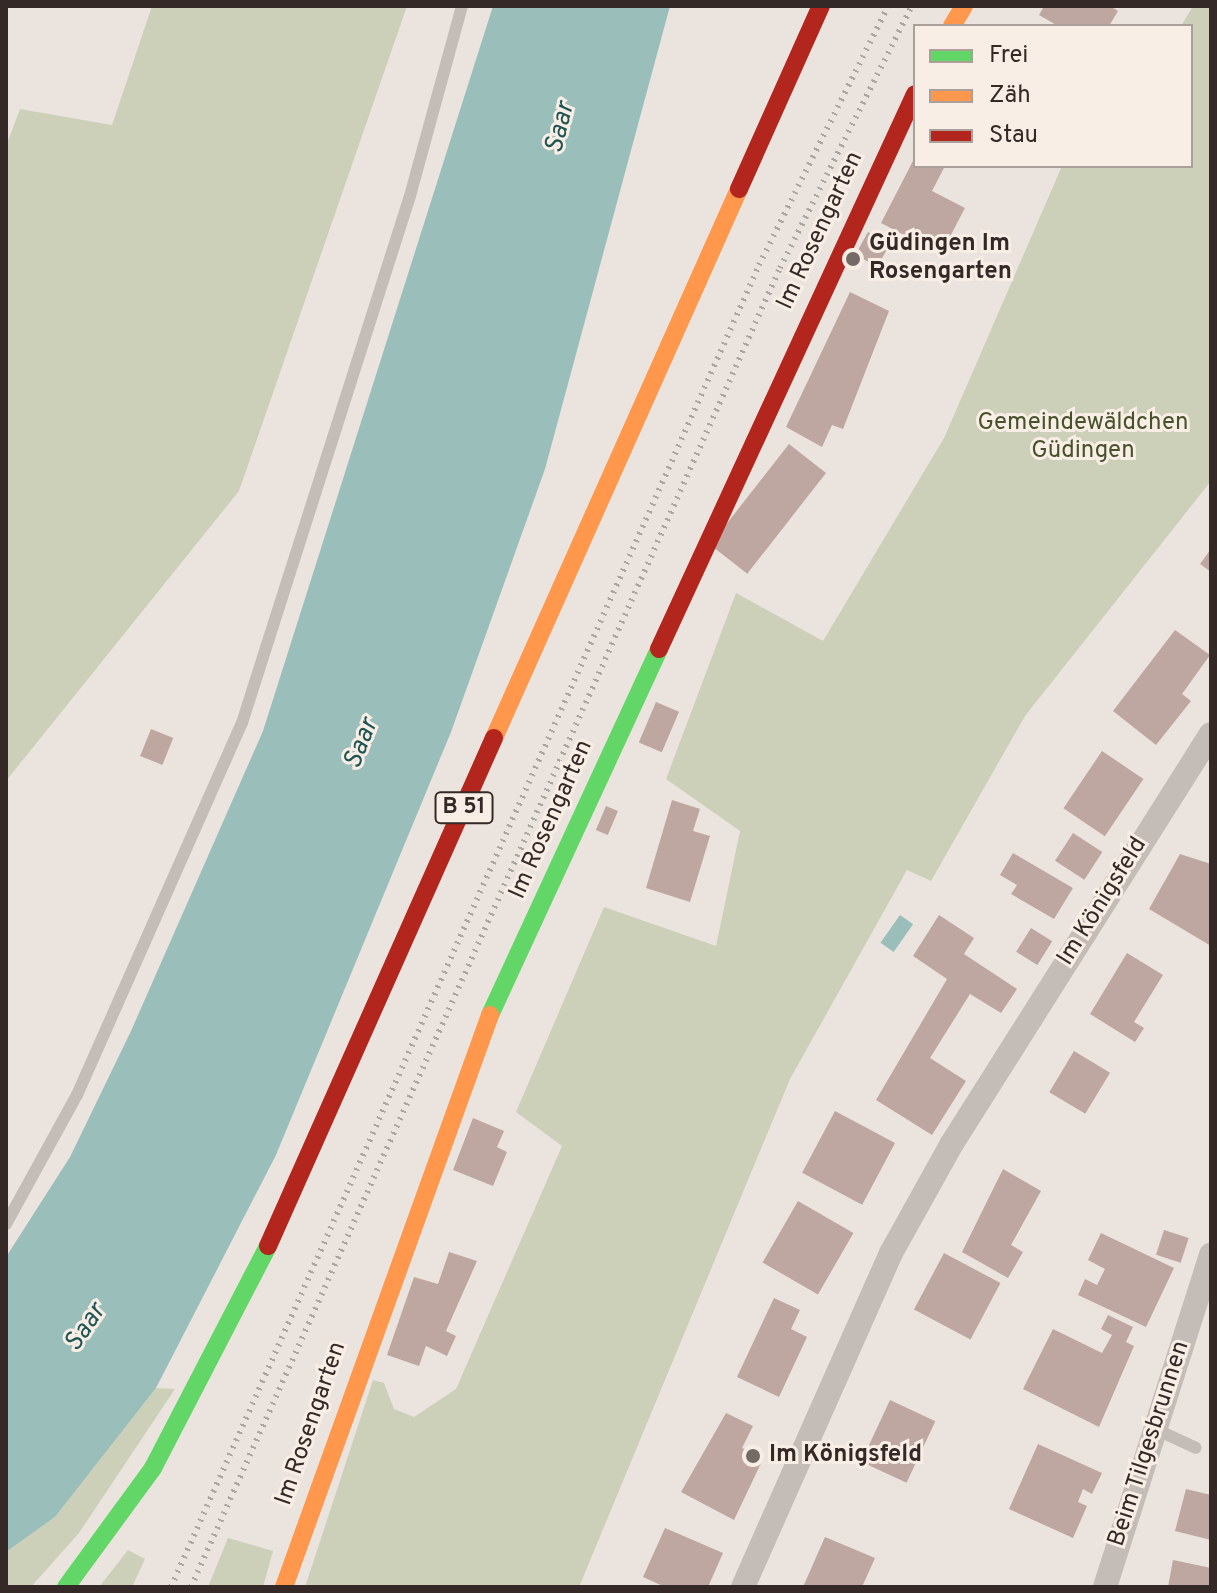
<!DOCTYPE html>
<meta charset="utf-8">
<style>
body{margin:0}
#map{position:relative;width:1217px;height:1593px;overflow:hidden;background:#ebe4de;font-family:Overpass,sans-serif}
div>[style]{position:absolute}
.green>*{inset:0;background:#cdd0b8}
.water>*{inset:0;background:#9abeba;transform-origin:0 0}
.building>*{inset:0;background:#bea7a0;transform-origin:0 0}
.lane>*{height:12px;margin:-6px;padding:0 6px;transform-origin:6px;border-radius:6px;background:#c4bcb7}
.street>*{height:24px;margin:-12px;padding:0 12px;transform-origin:12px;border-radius:12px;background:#c4bcb7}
.fast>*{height:18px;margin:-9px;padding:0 9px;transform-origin:9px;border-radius:9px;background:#63d668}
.slow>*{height:18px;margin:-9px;padding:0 9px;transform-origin:9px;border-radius:9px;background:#ff974d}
.jam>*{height:18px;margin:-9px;padding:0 9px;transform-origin:9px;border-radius:9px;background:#b3261e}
.rail>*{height:6px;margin-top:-3px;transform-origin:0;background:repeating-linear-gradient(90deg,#aba5a2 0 2px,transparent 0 8px)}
.dots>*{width:22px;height:22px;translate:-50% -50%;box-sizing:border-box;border:4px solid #f9eee5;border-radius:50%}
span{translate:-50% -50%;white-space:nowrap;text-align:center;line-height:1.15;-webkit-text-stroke:6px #f9eee5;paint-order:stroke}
.shield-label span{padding:2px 6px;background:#f9eee5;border:2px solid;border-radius:6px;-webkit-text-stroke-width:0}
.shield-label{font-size:22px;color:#342926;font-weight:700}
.street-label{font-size:24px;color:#342926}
.poi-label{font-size:24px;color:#342926;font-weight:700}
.left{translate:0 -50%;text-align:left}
.park-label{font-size:24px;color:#46522a}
.water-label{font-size:26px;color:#1d5454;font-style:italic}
.frame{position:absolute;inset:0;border:8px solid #342926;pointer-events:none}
.legend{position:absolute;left:913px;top:24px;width:280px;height:144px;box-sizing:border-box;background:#f9eee5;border:2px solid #aa9f99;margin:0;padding:10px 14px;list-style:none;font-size:24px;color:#342926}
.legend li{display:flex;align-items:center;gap:16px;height:40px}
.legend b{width:40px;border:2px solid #aa9f99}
</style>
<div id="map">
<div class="green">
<div style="clip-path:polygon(152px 6px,407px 6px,239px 491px,6px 781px,6px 146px,20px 109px,112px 125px)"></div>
<div style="clip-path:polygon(1193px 6px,1211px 6px,1211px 481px,1025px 716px,931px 881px,907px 870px,790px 1079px,579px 1587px,305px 1587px,373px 1380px,384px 1383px,394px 1409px,414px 1417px,456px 1389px,562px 1146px,516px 1112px,604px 907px,716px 946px,740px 831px,666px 779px,736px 593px,823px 641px,944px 438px,1062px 166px,1191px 166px,1191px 26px,1181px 26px)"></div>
<div style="clip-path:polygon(156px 1388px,175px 1389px,79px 1533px,31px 1587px,6px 1587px,6px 1552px,55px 1517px)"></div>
<div style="clip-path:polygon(228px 1538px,273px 1551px,263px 1587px,208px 1587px)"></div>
<div style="clip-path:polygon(128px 1550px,145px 1559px,132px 1587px,99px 1587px)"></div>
</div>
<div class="water">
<div style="clip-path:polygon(493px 6px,670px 6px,545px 469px,451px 732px,276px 1155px,156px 1388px,55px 1517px,6px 1552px,6px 1257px,70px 1157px,131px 1031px,263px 731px)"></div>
<div style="left:900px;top:915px;width:16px;height:34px;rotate:35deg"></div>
</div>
<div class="building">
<div style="clip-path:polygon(1044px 6px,1110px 6px,1118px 11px,1109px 26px,1058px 26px,1039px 15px)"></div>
<div style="clip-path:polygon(915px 157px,915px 166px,945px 166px,932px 191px,965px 208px,941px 254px,881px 223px)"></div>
<div style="left:868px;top:232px;width:25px;height:26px;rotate:29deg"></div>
<div style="clip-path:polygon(850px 292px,889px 311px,843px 429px,832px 425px,822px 447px,786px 427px)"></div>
<div style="left:789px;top:444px;width:47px;height:128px;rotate:38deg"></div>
<div style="clip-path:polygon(1211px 549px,1211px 572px,1200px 564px)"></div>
<div style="clip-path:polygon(1175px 630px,1210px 655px,1182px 694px,1191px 701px,1156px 745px,1113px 711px)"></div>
<div style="left:656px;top:702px;width:25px;height:44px;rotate:23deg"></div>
<div style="left:151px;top:729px;width:24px;height:29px;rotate:22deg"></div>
<div style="left:1102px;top:751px;width:50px;height:69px;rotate:34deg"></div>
<div style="clip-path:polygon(672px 800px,700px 809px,693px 831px,710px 836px,690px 902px,646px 888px)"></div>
<div style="left:606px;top:806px;width:13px;height:26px;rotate:23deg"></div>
<div style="left:1073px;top:833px;width:35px;height:33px;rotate:33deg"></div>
<div style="clip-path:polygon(1013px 853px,1073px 888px,1054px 919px,1011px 894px,1017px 885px,1000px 875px)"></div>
<div style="clip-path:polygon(1180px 854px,1211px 864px,1211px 946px,1149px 909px)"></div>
<div style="clip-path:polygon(939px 915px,974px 938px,964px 954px,1017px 989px,1001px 1013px,970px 994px,930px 1058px,966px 1081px,932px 1135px,876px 1100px,947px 979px,913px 956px)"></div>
<div style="left:1031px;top:928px;width:25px;height:28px;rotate:32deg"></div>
<div style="clip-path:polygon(1127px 953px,1163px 975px,1134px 1022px,1144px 1028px,1135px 1042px,1090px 1014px)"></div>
<div style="left:1074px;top:1051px;width:42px;height:48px;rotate:31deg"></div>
<div style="left:835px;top:1111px;width:68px;height:70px;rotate:28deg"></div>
<div style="clip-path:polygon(473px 1118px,504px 1131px,497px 1147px,507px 1152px,493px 1186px,453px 1170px)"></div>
<div style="clip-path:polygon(1003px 1169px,1041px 1191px,1011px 1245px,1023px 1252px,1008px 1278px,962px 1252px)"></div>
<div style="left:798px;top:1201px;width:64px;height:71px;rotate:30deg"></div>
<div style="left:1164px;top:1230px;width:26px;height:26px;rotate:18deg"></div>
<div style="clip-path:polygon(1101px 1233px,1174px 1268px,1146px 1327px,1078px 1295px,1085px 1279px,1097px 1285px,1105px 1269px,1088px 1260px)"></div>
<div style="clip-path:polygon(449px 1252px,477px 1261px,446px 1331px,456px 1336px,447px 1356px,426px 1346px,419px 1366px,387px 1355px,414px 1277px,438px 1284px)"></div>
<div style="left:944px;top:1253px;width:64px;height:64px;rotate:28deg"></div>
<div style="clip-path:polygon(774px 1298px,800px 1310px,791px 1329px,807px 1337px,779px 1397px,737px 1377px)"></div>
<div style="clip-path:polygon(1108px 1315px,1133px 1327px,1126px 1342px,1134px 1346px,1099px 1427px,1023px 1389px,1053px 1329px,1102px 1353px,1112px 1335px,1101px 1329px)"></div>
<div style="left:890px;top:1400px;width:50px;height:68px;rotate:25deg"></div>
<div style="clip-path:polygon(726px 1413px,753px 1426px,742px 1448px,763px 1459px,734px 1520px,681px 1492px)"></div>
<div style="clip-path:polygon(1038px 1444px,1102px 1473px,1092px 1494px,1083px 1489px,1078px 1502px,1087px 1506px,1073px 1538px,1009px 1509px)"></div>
<div style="clip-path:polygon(1186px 1489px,1211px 1495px,1211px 1540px,1175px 1531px)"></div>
<div style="clip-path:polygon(665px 1528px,723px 1553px,708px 1587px,665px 1587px,643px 1577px)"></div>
<div style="clip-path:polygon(825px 1537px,875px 1558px,862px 1587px,803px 1587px)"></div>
<div style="clip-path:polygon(1173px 1560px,1211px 1568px,1211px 1587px,1168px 1587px)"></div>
</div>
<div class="lane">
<div style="left:6px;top:1224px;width:147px;rotate:-61.2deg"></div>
<div style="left:77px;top:1095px;width:407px;rotate:-66.1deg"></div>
<div style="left:242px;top:723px;width:553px;rotate:-72.32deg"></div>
<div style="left:410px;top:196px;width:197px;rotate:-74.7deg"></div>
<div style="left:1153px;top:1428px;width:47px;rotate:24.9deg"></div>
</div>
<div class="street">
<div style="left:743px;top:1587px;width:365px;rotate:-66.1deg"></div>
<div style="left:891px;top:1253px;width:124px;rotate:-60.9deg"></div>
<div style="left:951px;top:1145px;width:486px;rotate:-57.7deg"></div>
<div style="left:1105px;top:1587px;width:349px;rotate:-72.3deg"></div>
</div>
<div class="fast">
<div style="left:490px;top:1015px;width:403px;rotate:-65.2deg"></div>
<div style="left:66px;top:1587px;width:147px;rotate:-53.8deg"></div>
<div style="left:153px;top:1468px;width:250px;rotate:-62.6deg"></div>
</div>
<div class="slow">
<div style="left:952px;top:26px;width:23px;rotate:-59deg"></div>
<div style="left:494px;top:738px;width:601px;rotate:-65.95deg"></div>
<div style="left:284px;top:1587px;width:608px;rotate:-70.19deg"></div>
</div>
<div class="jam">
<div style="left:739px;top:189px;width:201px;rotate:-65.9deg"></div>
<div style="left:659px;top:649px;width:611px;rotate:-65.24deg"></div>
<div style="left:268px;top:1246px;width:556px;rotate:-66.02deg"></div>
</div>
<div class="rail">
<div style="left:171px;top:1587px;width:1447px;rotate:-66.02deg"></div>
<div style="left:759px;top:265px;width:289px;rotate:-63.5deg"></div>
<div style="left:191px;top:1587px;width:1445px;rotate:-65.94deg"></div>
<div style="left:780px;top:268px;width:293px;rotate:-63.3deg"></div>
</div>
<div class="dots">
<div style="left:853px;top:259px;background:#746a66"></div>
<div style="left:753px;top:1456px;background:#746a66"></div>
</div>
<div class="shield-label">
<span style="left:464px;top:808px">B 51</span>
</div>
<div class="street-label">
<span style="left:821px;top:231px;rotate:-65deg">Im Rosengarten</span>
<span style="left:552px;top:820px;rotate:-66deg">Im Rosengarten</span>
<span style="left:1103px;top:902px;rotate:-58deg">Im Königsfeld</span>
<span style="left:312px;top:1424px;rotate:-71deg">Im Rosengarten</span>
<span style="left:1150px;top:1444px;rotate:-72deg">Beim Tilgesbrunnen</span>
</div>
<div class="poi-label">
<span class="left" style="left:869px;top:259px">Güdingen Im<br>Rosengarten</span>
<span class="left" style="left:769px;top:1456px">Im Königsfeld</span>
</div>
<div class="park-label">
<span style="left:1083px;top:438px">Gemeindewäldchen<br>Güdingen</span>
</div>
<div class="water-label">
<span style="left:561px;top:128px;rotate:-76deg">Saar</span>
<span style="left:362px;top:744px;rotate:-68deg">Saar</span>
<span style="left:86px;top:1328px;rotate:-56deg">Saar</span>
</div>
<div class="frame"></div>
<ul class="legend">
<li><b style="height:10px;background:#63d668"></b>Frei</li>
<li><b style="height:10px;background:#ff974d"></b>Zäh</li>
<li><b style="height:10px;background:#b3261e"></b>Stau</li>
</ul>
</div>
